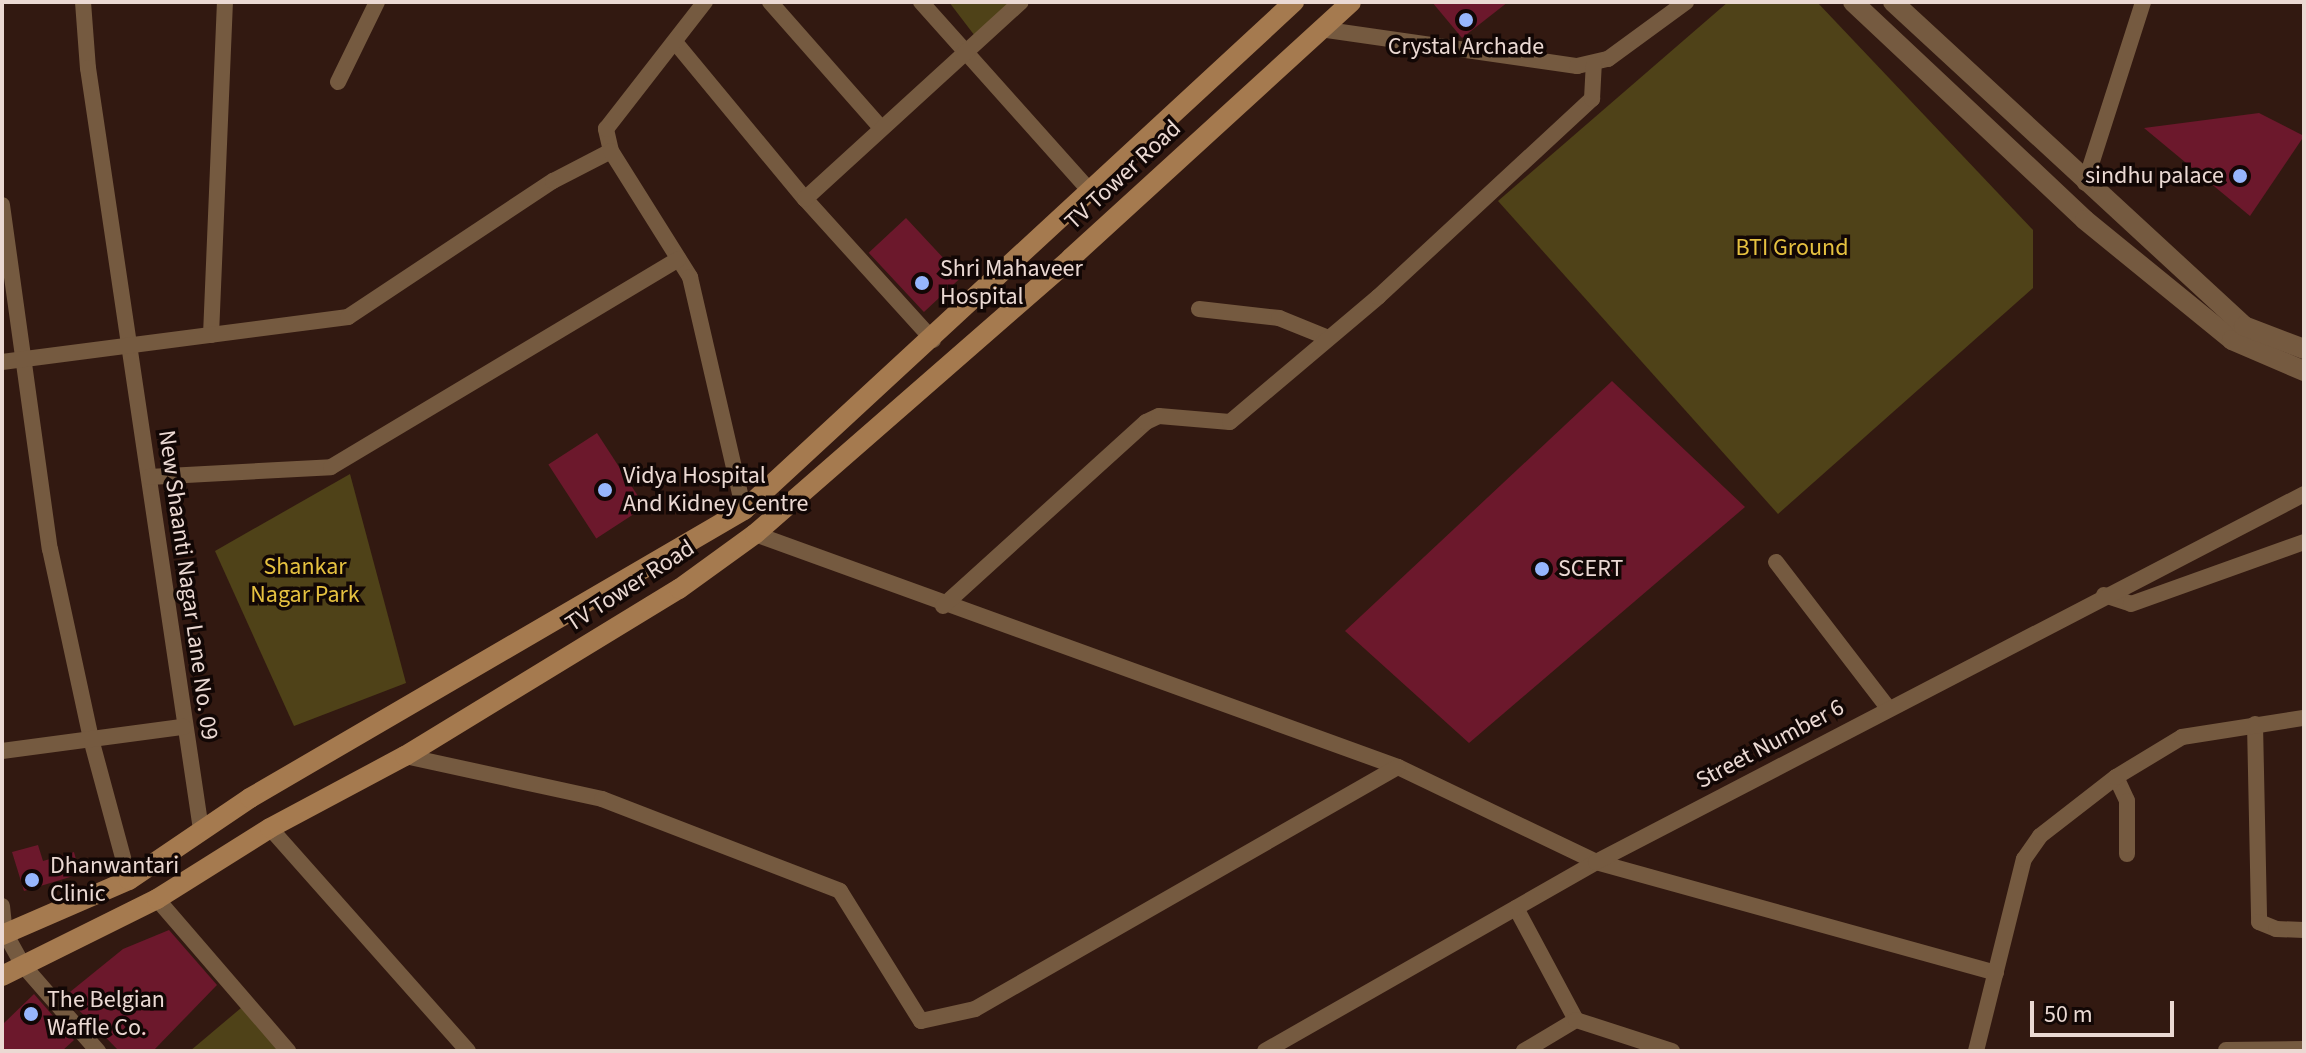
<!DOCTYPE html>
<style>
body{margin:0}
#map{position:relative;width:2306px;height:1053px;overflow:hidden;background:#321911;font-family:"Source Sans 3",sans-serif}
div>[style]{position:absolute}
.green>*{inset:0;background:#4f4218}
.building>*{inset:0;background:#6c182c;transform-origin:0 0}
.minor>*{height:16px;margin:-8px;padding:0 8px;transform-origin:8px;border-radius:8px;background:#755a40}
.tertiary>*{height:20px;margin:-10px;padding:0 10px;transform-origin:10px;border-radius:10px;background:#755a40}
.secondary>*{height:20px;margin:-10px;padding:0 10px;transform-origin:10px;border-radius:10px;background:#a57a4f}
.dots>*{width:22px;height:22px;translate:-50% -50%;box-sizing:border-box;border:4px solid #120705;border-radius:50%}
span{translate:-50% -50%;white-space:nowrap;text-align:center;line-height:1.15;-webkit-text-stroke:7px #120705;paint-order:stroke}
.poi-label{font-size:24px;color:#ebd9d3}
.right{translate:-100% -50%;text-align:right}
.left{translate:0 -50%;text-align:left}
.street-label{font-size:24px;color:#ebd9d3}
.park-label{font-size:24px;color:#e6c140}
.frame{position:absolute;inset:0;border:4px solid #ebd9d3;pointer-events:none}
.scale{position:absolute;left:2030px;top:1001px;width:144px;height:36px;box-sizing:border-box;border:4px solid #ebd9d3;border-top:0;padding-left:10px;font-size:24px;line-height:28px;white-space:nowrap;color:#ebd9d3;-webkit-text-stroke:6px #120705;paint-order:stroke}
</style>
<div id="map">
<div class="green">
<div style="clip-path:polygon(949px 2px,1026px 2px,978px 40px)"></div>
<div style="clip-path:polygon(1728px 2px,1817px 2px,2033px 230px,2033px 288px,1778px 514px,1498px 201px)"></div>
<div style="clip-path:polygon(350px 474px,406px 683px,294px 726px,215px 551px)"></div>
<div style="clip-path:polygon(241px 1008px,288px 1051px,190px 1051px)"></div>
</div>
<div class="building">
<div style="clip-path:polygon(1432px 2px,1508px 2px,1462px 38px)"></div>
<div style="clip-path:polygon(2259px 113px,2304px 136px,2250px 216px,2144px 128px)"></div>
<div style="left:906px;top:218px;width:81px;height:51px;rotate:47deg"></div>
<div style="clip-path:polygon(1612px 381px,1745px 507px,1469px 743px,1345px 631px)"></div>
<div style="left:597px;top:433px;width:88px;height:58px;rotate:57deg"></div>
<div style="clip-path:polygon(38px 845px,43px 861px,74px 852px,80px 874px,24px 891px,12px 852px)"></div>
<div style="clip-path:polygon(169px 930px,217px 985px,153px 1051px,119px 1051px,65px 996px,123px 949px)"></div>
<div style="clip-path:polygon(34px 994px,74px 1040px,62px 1051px,2px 1051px,2px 1025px)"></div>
</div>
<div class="minor">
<div style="left:83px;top:2px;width:66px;rotate:85.7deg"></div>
<div style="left:88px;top:68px;width:770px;rotate:81.56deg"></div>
<div style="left:770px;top:2px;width:168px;rotate:48.6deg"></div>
<div style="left:921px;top:2px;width:255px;rotate:48.2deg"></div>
<div style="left:1320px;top:29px;width:260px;rotate:8.2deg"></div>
<div style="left:1577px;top:66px;width:32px;rotate:-13deg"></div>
<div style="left:1608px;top:59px;width:97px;rotate:-36.2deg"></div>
<div style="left:675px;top:42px;width:204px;rotate:50.4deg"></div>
<div style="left:338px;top:82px;width:89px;rotate:-64deg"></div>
<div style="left:611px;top:151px;width:23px;rotate:-103deg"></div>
<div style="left:606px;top:129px;width:161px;rotate:-52.1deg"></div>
<div style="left:2085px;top:183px;width:190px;rotate:-72.2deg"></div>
<div style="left:2px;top:205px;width:347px;rotate:82.1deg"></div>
<div style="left:50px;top:549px;width:194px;rotate:77.8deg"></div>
<div style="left:91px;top:739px;width:146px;rotate:74.9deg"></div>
<div style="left:1199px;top:309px;width:81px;rotate:6.4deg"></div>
<div style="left:1279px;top:318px;width:51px;rotate:22deg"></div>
<div style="left:211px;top:335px;width:333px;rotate:-87.6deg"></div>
<div style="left:933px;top:340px;width:190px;rotate:-132.2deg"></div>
<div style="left:805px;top:199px;width:292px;rotate:-42.4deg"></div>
<div style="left:2px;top:362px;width:349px;rotate:-7.4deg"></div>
<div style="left:348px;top:317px;width:246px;rotate:-33.6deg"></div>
<div style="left:553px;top:181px;width:65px;rotate:-27.3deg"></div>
<div style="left:611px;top:151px;width:149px;rotate:57.9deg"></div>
<div style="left:690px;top:277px;width:239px;rotate:77deg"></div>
<div style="left:149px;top:477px;width:182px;rotate:-3.1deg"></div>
<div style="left:331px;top:467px;width:405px;rotate:-30.9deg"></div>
<div style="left:755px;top:534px;width:684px;rotate:19.92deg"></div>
<div style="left:1398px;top:767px;width:220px;rotate:25.6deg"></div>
<div style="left:1596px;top:862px;width:415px;rotate:15.5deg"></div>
<div style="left:1776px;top:562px;width:184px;rotate:52.5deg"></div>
<div style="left:2104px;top:595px;width:28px;rotate:18deg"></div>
<div style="left:2131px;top:604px;width:184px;rotate:-19.7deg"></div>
<div style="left:943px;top:606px;width:274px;rotate:-42.2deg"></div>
<div style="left:1146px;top:422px;width:14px;rotate:-25deg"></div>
<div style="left:1159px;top:416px;width:71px;rotate:4.8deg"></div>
<div style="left:1230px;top:422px;width:194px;rotate:-40.2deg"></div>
<div style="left:1378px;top:297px;width:292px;rotate:-42.8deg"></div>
<div style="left:1592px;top:99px;width:34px;rotate:-87deg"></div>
<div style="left:2255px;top:724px;width:198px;rotate:88.8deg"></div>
<div style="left:2259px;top:922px;width:18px;rotate:22deg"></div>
<div style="left:2276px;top:929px;width:28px;rotate:2deg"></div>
<div style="left:2px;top:751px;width:183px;rotate:-7.6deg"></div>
<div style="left:405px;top:756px;width:202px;rotate:12.3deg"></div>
<div style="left:602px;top:799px;width:255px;rotate:21.1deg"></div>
<div style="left:840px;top:891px;width:153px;rotate:58.1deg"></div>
<div style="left:921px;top:1021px;width:55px;rotate:-12.5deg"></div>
<div style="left:975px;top:1009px;width:487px;rotate:-29.8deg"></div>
<div style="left:2116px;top:777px;width:26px;rotate:65deg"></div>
<div style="left:2127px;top:801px;width:53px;rotate:90deg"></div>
<div style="left:270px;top:828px;width:298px;rotate:48.4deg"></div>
<div style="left:157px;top:899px;width:201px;rotate:49.2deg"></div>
<div style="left:2px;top:906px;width:27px;rotate:84deg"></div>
<div style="left:5px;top:933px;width:35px;rotate:61deg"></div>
<div style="left:22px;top:964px;width:116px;rotate:48.9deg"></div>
<div style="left:1516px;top:908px;width:127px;rotate:61.8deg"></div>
<div style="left:1576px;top:1020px;width:61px;rotate:149.2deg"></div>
<div style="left:1576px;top:1020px;width:101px;rotate:17.9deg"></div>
<div style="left:2226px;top:1050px;width:78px;rotate:-0.7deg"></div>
<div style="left:1265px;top:1051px;width:381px;rotate:-29.7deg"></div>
<div style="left:1596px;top:862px;width:798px;rotate:-27.46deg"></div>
<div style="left:1976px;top:1051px;width:198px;rotate:-76deg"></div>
<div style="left:2024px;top:859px;width:28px;rotate:-55deg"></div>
<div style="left:2040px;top:836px;width:96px;rotate:-37.8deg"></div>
<div style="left:2116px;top:777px;width:77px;rotate:-31.2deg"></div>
<div style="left:2182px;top:737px;width:123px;rotate:-8.9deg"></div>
</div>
<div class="tertiary">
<div style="left:1853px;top:2px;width:318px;rotate:43.2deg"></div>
<div style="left:2085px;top:220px;width:190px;rotate:39.2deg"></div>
<div style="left:2232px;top:340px;width:78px;rotate:23.3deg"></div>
<div style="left:1893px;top:2px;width:478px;rotate:42.7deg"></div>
<div style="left:2244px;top:326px;width:64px;rotate:21deg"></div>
</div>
<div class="secondary">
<div style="left:2px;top:935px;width:138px;rotate:-23.4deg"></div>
<div style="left:129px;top:880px;width:146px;rotate:-34.1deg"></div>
<div style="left:250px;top:798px;width:572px;rotate:-30.24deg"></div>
<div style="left:744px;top:510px;width:749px;rotate:-42.73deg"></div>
<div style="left:2px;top:976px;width:173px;rotate:-26.4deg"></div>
<div style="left:157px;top:899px;width:133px;rotate:-32.1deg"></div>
<div style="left:270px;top:828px;width:153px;rotate:-28.1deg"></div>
<div style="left:405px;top:756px;width:321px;rotate:-31.4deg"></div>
<div style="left:679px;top:589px;width:94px;rotate:-35.9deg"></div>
<div style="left:755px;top:534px;width:420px;rotate:-41.1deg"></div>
<div style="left:1071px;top:258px;width:379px;rotate:-42.4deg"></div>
</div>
<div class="dots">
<div style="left:1466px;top:20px;background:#96b6fd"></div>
<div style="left:2240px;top:176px;background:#96b6fd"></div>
<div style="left:922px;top:283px;background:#96b6fd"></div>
<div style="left:605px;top:490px;background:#96b6fd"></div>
<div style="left:1542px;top:569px;background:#96b6fd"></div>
<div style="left:32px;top:880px;background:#96b6fd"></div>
<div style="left:31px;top:1014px;background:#96b6fd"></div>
</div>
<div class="poi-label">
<span style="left:1466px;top:47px">Crystal Archade</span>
<span class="right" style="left:2224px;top:176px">sindhu palace</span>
<span class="left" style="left:940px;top:283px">Shri Mahaveer<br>Hospital</span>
<span class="left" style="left:623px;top:490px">Vidya Hospital<br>And Kidney Centre</span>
<span class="left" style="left:1558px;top:569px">SCERT</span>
<span class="left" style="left:50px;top:880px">Dhanwantari<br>Clinic</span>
<span class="left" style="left:47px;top:1014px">The Belgian<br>Waffle Co.</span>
</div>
<div class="street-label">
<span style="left:1123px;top:175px;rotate:-43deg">TV Tower Road</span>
<span style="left:188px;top:585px;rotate:82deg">New Shaanti Nagar Lane No. 09</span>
<span style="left:630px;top:586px;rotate:-33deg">TV Tower Road</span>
<span style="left:1770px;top:744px;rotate:-28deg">Street Number 6</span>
</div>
<div class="park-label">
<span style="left:1792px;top:248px">BTI Ground</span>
<span style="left:305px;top:581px">Shankar<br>Nagar Park</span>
</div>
<div class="frame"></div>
<div class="scale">50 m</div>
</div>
